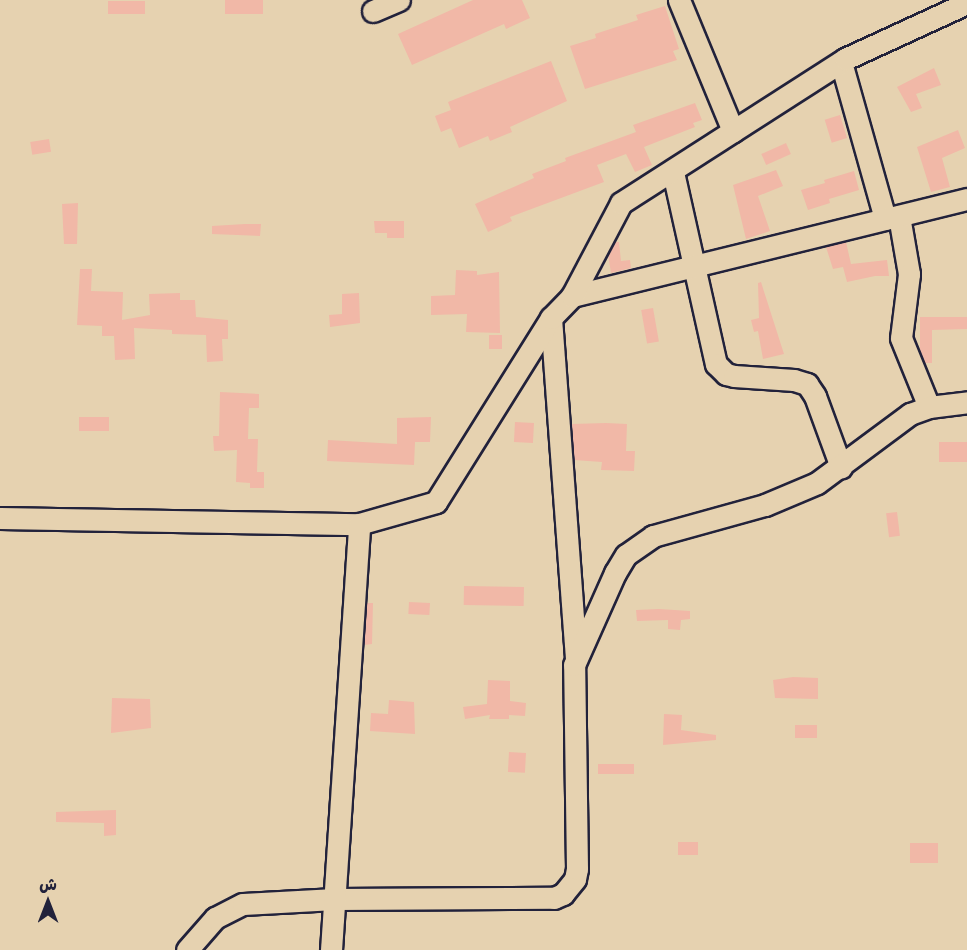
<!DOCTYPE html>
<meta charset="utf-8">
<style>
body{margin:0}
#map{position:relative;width:967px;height:950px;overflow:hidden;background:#e6d2b0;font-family:"Patrick Hand","Playpen Sans Arabic",sans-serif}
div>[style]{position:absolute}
.building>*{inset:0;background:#f1b8a7;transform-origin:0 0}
.roads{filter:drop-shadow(2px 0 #22223b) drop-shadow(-2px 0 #22223b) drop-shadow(0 2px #22223b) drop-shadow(0 -2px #22223b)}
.minor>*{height:21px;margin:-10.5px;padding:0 10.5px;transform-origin:10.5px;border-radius:10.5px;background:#e6d2b0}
span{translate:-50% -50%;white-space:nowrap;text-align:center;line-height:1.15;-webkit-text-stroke:4.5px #e6d2b0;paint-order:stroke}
.north{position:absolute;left:18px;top:872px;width:60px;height:60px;-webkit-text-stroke:4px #e6d2b0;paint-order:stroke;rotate:0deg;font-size:16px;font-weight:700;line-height:24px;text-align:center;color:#22223b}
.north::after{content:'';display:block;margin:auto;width:21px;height:27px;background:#22223b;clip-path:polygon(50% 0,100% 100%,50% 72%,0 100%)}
</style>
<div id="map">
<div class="building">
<div style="left:225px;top:0;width:38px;height:14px"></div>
<div style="clip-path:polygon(473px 0,522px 0,530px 18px,506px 29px,504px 24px,412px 65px,398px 34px)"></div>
<div style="left:145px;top:1px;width:13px;height:37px;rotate:90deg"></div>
<div style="clip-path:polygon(665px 6px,679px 49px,673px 51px,677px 60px,585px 89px,570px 46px,596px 38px,595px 34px,638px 20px,636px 15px)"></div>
<div style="clip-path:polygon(551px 61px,567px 101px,510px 127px,512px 132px,490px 141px,488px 136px,459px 148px,451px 128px,441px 132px,435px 116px,451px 110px,448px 102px)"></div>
<div style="clip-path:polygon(934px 68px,941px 85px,916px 94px,922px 108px,911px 112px,897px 87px)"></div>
<div style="clip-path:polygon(695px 103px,702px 120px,693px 123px,695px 127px,644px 147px,652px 165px,635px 172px,626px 154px,597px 165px,604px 182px,510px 217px,512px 221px,488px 232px,475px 204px,534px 178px,532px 174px,566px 161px,565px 158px,636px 132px,633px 125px)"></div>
<div style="left:840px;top:115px;width:24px;height:16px;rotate:73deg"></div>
<div style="clip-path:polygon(958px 130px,965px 148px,942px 158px,950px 187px,931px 192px,917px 147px)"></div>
<div style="left:49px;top:139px;width:13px;height:19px;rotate:81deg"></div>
<div style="left:786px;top:143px;width:12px;height:27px;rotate:66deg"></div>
<div style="clip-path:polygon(776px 170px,783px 186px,758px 196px,770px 231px,746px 239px,733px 185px)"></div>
<div style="clip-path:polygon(854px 171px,859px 190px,829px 199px,830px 203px,808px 210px,801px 190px,825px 183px,824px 180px)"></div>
<div style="clip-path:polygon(78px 203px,77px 244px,64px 244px,62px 204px)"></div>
<div style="clip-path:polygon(374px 221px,404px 221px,404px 238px,387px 238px,387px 233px,375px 233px)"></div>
<div style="clip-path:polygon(245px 224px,261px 224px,260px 236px,212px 234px,212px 226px)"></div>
<div style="clip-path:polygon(615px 242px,619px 242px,621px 261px,630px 260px,631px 268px,611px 273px,608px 254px)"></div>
<div style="clip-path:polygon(846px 242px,851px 264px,887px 260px,889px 276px,875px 276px,847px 282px,843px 267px,833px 269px,826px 247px)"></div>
<div style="clip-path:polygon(80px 269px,92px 269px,91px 291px,123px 292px,122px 320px,150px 315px,149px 294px,180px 293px,180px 300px,195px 300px,196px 317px,228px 320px,228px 339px,222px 339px,223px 361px,207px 362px,206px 335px,172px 334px,172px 330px,134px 328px,135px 359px,115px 360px,114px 336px,102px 336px,102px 326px,77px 325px)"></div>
<div style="clip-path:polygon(456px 270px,477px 271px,477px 275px,499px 272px,500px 333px,466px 332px,467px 314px,431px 315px,431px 296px,455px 295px)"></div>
<div style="clip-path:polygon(761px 282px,784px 354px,763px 359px,758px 331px,754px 332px,751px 320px,759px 318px,758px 283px)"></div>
<div style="clip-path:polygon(359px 293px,360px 323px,330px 327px,329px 315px,342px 314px,342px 294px)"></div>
<div style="left:653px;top:308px;width:34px;height:12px;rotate:80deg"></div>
<div style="clip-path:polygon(920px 317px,967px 317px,967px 329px,932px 330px,932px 363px,925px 363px,920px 351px)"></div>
<div style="left:489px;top:335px;width:13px;height:14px"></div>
<div style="clip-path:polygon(220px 392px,259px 394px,259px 408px,249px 408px,248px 439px,258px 439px,257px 472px,264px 472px,264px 488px,250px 488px,250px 483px,236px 482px,237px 450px,214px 451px,213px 436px,219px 436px)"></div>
<div style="left:79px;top:417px;width:30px;height:14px"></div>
<div style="clip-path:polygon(431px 417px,430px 442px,415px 442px,414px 465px,327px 461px,328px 440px,397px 444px,397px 418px)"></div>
<div style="left:515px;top:422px;width:19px;height:20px;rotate:3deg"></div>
<div style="clip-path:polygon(606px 423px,627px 424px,626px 451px,635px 451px,634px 471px,601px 470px,602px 462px,574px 460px,572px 424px)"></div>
<div style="left:939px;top:442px;width:28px;height:20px"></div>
<div style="left:897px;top:512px;width:24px;height:11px;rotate:83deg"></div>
<div style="left:464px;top:586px;width:60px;height:19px;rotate:1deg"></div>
<div style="left:409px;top:602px;width:21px;height:12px;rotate:3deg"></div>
<div style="clip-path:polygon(367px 603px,373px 603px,372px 644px,364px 645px)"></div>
<div style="clip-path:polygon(659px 609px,690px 611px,690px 619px,681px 620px,680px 630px,668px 629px,668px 620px,637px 621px,636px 610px)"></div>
<div style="clip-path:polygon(793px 677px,818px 678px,818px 699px,775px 698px,773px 680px)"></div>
<div style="clip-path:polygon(488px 680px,510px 681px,510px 701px,526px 703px,525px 716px,509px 715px,509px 719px,489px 719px,490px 715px,465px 719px,463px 707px,487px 704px)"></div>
<div style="clip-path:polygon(112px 698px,150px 699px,151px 728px,111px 733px)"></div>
<div style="clip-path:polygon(389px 700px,414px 702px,415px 734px,370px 731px,371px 713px,388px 714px)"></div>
<div style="clip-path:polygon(664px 714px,682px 715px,681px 730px,716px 735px,716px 740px,663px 745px)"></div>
<div style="left:795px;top:725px;width:22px;height:13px"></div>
<div style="left:509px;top:752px;width:17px;height:20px;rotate:3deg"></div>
<div style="left:598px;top:764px;width:36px;height:10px"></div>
<div style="clip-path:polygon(116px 810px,116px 835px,104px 836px,104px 823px,56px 822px,56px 812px)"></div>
<div style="left:698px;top:842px;width:13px;height:20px;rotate:90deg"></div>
<div style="left:910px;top:843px;width:28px;height:20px"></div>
</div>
<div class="roads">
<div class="minor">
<div style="left:679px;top:0;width:142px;rotate:67.6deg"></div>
<div style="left:373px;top:11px;width:28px;rotate:-23deg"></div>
<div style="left:841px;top:62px;width:163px;rotate:74.3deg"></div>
<div style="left:673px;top:172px;width:197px;rotate:77.4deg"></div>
<div style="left:716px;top:364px;width:14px;rotate:45deg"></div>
<div style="left:726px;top:374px;width:8px;rotate:14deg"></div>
<div style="left:734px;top:376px;width:60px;rotate:3.8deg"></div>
<div style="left:794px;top:380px;width:14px;rotate:17deg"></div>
<div style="left:807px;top:384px;width:14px;rotate:56deg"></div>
<div style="left:815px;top:396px;width:76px;rotate:69.9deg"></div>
<div style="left:899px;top:216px;width:59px;rotate:80.2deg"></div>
<div style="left:909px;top:274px;width:64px;rotate:97.1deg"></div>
<div style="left:901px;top:338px;width:74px;rotate:67.9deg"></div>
<div style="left:572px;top:296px;width:407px;rotate:-13.8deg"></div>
<div style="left:551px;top:318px;width:341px;rotate:85.8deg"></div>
<div style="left:0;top:518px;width:359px;rotate:1deg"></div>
<div style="left:359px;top:524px;width:80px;rotate:-15.9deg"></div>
<div style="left:436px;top:502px;width:217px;rotate:-58deg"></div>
<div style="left:551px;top:318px;width:30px;rotate:-46deg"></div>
<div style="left:572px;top:296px;width:105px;rotate:-62.2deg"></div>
<div style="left:621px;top:203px;width:266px;rotate:-32.7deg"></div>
<div style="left:845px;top:59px;width:134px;rotate:-24.7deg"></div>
<div style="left:187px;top:950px;width:43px;rotate:-48.8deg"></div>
<div style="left:215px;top:918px;width:31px;rotate:-27deg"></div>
<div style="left:243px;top:904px;width:92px;rotate:-3.1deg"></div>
<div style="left:335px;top:899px;width:219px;rotate:-0.3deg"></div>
<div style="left:554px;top:898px;width:10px;rotate:-24deg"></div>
<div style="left:563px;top:894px;width:19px;rotate:-51deg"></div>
<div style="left:575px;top:879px;width:10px;rotate:-79deg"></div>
<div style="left:577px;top:869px;width:204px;rotate:-90.8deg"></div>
<div style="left:574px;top:665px;width:101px;rotate:-66deg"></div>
<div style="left:615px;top:573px;width:21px;rotate:-59deg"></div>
<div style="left:626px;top:555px;width:33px;rotate:-35deg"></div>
<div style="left:653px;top:536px;width:116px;rotate:-15.5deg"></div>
<div style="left:765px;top:505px;width:56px;rotate:-22.9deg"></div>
<div style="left:817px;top:483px;width:116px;rotate:-36.6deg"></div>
<div style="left:910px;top:414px;width:20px;rotate:-20deg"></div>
<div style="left:929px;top:407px;width:38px;rotate:-7deg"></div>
<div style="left:331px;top:950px;width:427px;rotate:-86.2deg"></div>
</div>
</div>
<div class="north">ش</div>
</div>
